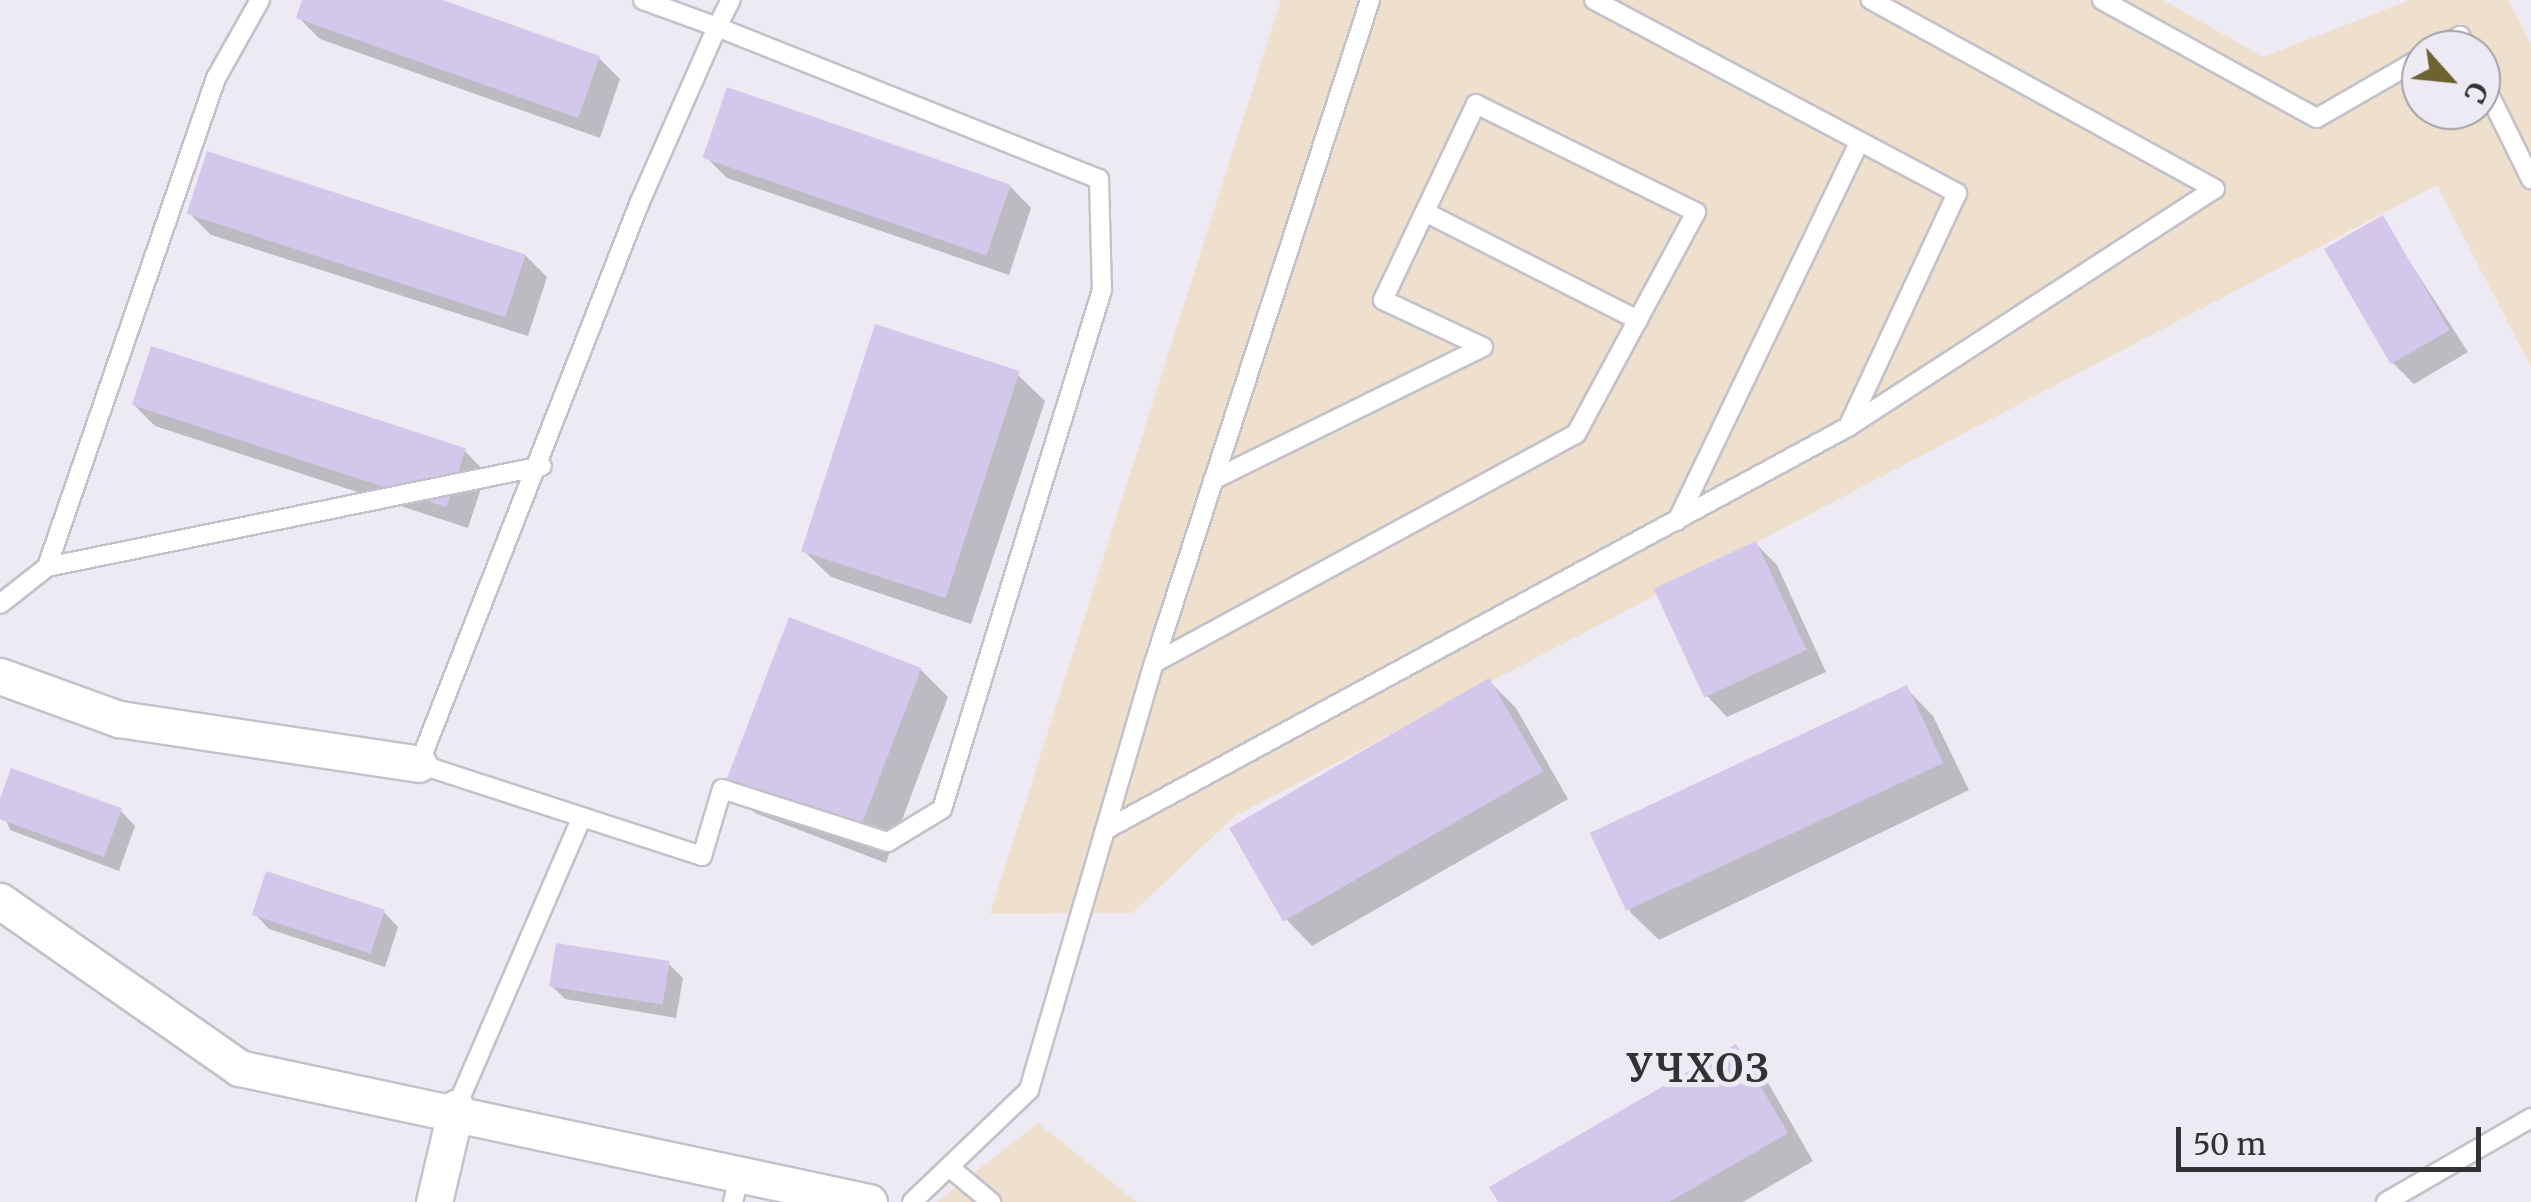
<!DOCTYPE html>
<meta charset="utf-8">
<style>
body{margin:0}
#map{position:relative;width:2531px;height:1202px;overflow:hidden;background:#edeaf3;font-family:Merriweather,serif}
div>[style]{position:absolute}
.industrial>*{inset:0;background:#efdfcd}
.shadow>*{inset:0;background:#0003}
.building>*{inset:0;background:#d3c8eb;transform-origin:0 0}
.roads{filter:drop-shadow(2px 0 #c3c1c9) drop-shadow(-2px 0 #c3c1c9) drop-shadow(0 2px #c3c1c9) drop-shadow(0 -2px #c3c1c9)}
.service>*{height:18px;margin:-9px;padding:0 9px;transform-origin:9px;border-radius:9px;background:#fff}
.minor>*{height:35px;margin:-17.5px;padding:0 17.5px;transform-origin:17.5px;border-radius:17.5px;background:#fff}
span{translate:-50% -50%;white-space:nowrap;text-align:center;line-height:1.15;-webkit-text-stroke:10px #edeaf3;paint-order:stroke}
.district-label{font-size:38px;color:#323135;font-weight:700;letter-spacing:2.5px}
.north{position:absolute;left:2401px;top:30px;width:100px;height:100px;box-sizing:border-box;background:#edeaf3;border:2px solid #a2a0a7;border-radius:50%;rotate:117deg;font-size:28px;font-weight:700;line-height:40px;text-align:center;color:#323135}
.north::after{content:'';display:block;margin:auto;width:35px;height:45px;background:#6d6330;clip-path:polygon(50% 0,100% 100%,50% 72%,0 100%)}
.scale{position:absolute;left:2176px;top:1127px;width:305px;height:45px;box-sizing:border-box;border:5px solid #323135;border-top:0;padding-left:12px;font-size:30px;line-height:35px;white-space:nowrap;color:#323135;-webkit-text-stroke:8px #edeaf3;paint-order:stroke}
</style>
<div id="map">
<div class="industrial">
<div style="clip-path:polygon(evenodd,1281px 0,2163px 0,2263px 57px,2410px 0,2508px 0,2531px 44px,2531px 367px,2437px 185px,1235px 816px,1132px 913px,990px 914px,1281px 0,2421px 50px,2481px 50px,2481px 110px,2421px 110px,2421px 50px)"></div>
<div style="clip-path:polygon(1038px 1123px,1137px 1202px,937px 1202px)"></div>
</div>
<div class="shadow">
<div style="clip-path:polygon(305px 0,436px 0,599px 58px,620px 79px,600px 138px,320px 39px,298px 17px)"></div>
<div style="clip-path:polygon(706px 157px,1010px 186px,1031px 208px,1009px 275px,727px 178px)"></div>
<div style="clip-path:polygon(190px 214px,525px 255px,547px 277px,528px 336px,211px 235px)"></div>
<div style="clip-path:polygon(2382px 219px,2468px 352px,2414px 384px,2392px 362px)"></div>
<div style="clip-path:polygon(1017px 374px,1045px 401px,971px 624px,831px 577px,803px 550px)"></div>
<div style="clip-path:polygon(134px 405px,465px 451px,486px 473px,468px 528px,155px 426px)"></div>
<div style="clip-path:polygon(1756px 544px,1777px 565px,1826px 672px,1727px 717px,1706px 695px)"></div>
<div style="clip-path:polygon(921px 670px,948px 697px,886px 863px,755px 813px,727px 785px)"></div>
<div style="clip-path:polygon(1489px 681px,1516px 708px,1568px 799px,1312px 946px,1285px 918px)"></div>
<div style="clip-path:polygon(1906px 688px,1933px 716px,1969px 790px,1659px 940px,1631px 913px,1595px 839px)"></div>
<div style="clip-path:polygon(12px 771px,121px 811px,135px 826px,119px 871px,10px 830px,0 804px)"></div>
<div style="clip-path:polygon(384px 912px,398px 927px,385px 967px,269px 929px,255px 914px)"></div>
<div style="clip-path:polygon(669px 964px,683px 978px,676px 1018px,565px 999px,551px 985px)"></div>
<div style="clip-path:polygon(1736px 1047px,1763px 1074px,1813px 1161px,1743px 1202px,1501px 1202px)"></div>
</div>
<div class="building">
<div style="clip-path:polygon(302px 0,443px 0,600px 56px,578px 118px,296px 18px)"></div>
<div style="left:727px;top:87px;width:300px;height:75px;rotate:19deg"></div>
<div style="left:207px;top:151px;width:335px;height:66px;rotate:18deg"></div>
<div style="left:2383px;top:215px;width:133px;height:68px;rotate:60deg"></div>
<div style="left:875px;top:324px;width:152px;height:239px;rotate:18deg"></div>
<div style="left:151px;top:346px;width:331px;height:62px;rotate:18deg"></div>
<div style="left:1756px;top:541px;width:120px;height:113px;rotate:65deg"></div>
<div style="left:789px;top:617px;width:142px;height:181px;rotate:21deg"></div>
<div style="left:1489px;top:678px;width:108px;height:300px;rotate:60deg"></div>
<div style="left:1907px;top:685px;width:86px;height:350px;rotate:65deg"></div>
<div style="left:11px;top:768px;width:118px;height:52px;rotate:20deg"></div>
<div style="left:266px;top:871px;width:125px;height:46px;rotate:18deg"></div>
<div style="left:556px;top:943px;width:115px;height:44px;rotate:9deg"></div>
<div style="clip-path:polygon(1736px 1044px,1788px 1133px,1669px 1202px,1498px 1202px,1489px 1187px)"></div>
</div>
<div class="roads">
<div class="service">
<div style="left:260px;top:0;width:90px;rotate:119.4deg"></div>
<div style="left:216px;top:78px;width:517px;rotate:109.07deg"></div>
<div style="left:47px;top:567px;width:505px;rotate:-11.53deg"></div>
<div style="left:643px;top:0;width:79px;rotate:20deg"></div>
<div style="left:717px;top:27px;width:411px;rotate:21.7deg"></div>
<div style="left:1099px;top:179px;width:111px;rotate:88.5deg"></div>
<div style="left:1102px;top:290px;width:543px;rotate:107.13deg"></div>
<div style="left:942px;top:809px;width:63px;rotate:148.6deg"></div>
<div style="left:888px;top:842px;width:174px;rotate:-162.3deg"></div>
<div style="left:722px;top:789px;width:70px;rotate:106.6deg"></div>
<div style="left:702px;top:856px;width:298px;rotate:-162deg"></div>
<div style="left:419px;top:764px;width:602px;rotate:-68.55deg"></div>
<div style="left:639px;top:204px;width:193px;rotate:-66.2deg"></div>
<div style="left:717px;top:27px;width:30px;rotate:-63deg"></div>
<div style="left:2102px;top:0;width:245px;rotate:28.8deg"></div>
<div style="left:2317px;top:118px;width:120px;rotate:-30deg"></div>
<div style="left:2435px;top:50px;width:29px;rotate:-29deg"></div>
<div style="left:2460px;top:36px;width:16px;rotate:63deg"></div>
<div style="left:2481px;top:78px;width:113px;rotate:63.7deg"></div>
<div style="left:1425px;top:212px;width:239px;rotate:26.9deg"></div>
<div style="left:1848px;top:427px;width:437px;rotate:-33deg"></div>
<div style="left:2215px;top:189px;width:393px;rotate:-151.2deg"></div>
<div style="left:1677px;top:521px;width:417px;rotate:-64.3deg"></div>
<div style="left:0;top:604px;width:60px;rotate:-38.2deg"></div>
<div style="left:1154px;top:663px;width:480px;rotate:-28.5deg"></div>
<div style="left:1576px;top:434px;width:252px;rotate:-61.6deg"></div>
<div style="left:1696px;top:212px;width:245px;rotate:-153.9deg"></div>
<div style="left:1476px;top:104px;width:217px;rotate:115.4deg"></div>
<div style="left:1383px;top:300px;width:110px;rotate:25.2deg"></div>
<div style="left:1483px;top:347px;width:301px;rotate:153.8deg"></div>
<div style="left:1105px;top:830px;width:845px;rotate:-28.48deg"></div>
<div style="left:1848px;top:427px;width:258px;rotate:-65deg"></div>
<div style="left:1957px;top:193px;width:411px;rotate:-152deg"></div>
<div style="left:456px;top:1108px;width:317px;rotate:-66.6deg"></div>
<div style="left:949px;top:1167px;width:55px;rotate:39.8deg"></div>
<div style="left:733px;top:1202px;width:30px;rotate:-76deg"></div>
<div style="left:912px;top:1202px;width:162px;rotate:-43.7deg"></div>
<div style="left:1029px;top:1090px;width:445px;rotate:-73.7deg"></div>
<div style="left:1154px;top:663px;width:697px;rotate:-71.95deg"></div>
<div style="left:2386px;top:1202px;width:168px;rotate:-30.1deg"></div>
</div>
<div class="minor">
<div style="left:0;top:676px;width:127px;rotate:19.9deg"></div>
<div style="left:119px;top:719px;width:303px;rotate:8.5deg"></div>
<div style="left:0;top:901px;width:292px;rotate:34.9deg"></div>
<div style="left:239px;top:1068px;width:644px;rotate:12.01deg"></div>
<div style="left:434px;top:1202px;width:97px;rotate:-76.8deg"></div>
</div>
</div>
<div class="district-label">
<span style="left:1699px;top:1069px">УЧХОЗ</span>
</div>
<div class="north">С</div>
<div class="scale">50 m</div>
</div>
